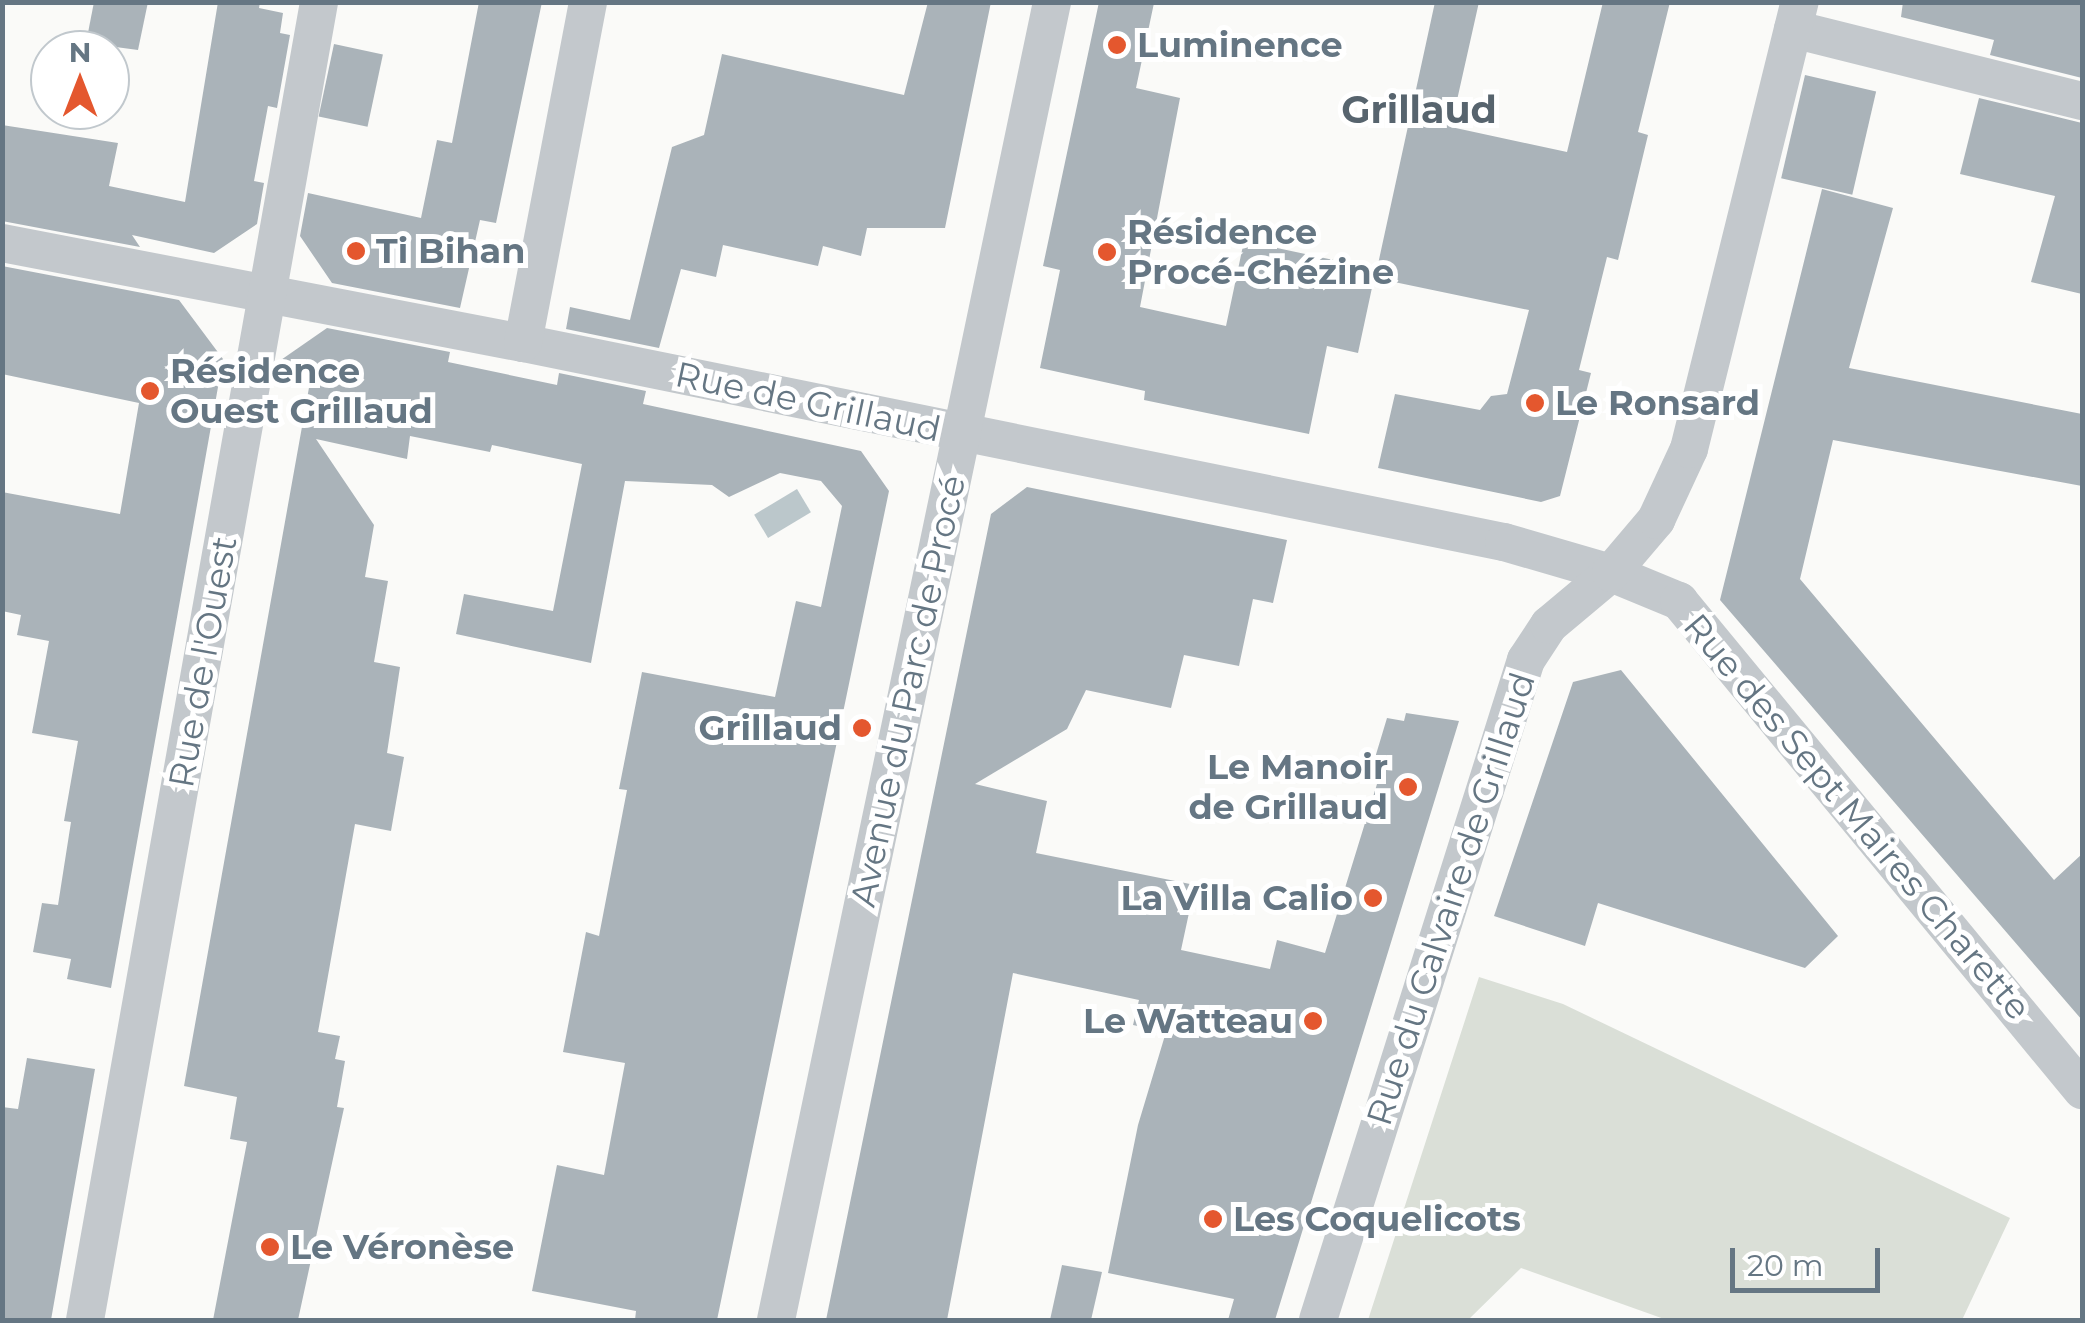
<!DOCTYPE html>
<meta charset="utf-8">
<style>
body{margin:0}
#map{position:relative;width:2085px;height:1323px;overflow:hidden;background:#fafaf8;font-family:Montserrat,sans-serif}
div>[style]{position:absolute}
.green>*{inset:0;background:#dadfd7}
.water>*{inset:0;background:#bbc7cb;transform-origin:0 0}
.building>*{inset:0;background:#aab3b9;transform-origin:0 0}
.street>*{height:38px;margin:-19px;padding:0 19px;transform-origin:19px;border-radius:19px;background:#c3c8cc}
.dots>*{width:28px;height:28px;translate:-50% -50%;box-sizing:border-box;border:5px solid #fff;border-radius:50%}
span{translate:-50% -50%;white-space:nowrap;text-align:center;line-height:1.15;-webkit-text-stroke:10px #fff;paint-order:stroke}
.poi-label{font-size:35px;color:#657683;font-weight:700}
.left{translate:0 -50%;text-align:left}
.right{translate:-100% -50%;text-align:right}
.street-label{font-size:35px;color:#657683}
.neighbourhood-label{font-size:38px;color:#57646e;font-weight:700}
.frame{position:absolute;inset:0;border:5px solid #657683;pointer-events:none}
.north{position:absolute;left:30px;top:30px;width:100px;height:100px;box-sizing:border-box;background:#fff;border:2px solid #c1c8cd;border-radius:50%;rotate:0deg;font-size:28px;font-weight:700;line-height:40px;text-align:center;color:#657683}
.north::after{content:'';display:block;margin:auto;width:35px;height:45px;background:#e4572e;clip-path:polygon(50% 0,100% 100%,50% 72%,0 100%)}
.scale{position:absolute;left:1730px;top:1248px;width:150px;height:45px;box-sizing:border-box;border:5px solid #657683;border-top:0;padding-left:12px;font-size:30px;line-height:35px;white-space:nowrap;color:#657683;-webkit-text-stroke:8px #fff;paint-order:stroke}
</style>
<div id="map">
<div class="green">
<div style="clip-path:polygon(1479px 977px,1563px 1004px,2010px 1218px,1962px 1320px,1667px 1320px,1521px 1268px,1468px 1320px,1368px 1320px)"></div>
</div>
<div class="water">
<div style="left:797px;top:489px;width:27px;height:50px;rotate:59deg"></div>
</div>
<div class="building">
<div style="clip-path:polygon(94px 2px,148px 2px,138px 50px,86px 43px)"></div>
<div style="clip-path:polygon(218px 2px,260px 2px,259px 8px,283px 13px,280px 33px,290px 35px,277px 108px,268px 106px,254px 181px,264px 183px,257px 224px,214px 253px,132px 235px,140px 247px,2px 221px,2px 125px,118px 143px,109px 186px,185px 202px)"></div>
<div style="clip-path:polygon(479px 2px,542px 2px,496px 223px,480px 220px,460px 308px,332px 283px,300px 236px,308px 193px,421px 218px,437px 140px,452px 143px)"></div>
<div style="clip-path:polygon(928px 2px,991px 2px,945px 228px,867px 228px,861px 256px,823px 246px,818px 266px,723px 245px,716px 277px,681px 269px,659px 348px,566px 329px,570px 307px,630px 320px,672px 147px,704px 135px,722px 54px,904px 95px)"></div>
<div style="clip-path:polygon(1099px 2px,1154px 3px,1136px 88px,1180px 98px,1140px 307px,1226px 326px,1244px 241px,1376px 269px,1358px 353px,1327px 346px,1309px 434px,1144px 400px,1145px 391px,1040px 368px,1060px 270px,1043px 266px)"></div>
<div style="clip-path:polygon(1435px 2px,1479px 2px,1451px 127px,1567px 152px,1603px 2px,1670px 2px,1638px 132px,1648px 135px,1618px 260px,1607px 257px,1579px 370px,1591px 373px,1560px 496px,1541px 502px,1378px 468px,1395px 394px,1480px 410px,1491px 396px,1507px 394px,1529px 310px,1375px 278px)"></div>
<div style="clip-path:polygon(1903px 2px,2082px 2px,2082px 78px,1990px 55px,1994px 40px,1901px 17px)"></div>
<div style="left:334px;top:44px;width:50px;height:74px;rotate:12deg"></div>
<div style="left:1805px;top:75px;width:73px;height:106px;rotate:13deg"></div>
<div style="clip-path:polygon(1979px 98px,2082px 123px,2082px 294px,2031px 282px,2055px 196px,1960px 174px)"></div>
<div style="clip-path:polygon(1822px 189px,1893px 208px,1849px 368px,2082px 414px,2082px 486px,1833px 440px,1800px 579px,2054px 880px,2082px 854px,2082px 1020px,1720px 600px)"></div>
<div style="clip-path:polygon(2px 266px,179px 300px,223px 359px,111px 988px,67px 979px,71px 959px,33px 952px,42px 903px,58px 905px,71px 822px,64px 821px,78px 741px,32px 733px,49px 641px,17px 635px,21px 615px,2px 611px,2px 492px,120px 514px,139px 403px,2px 374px)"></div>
<div style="clip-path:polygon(327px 328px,450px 352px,448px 362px,557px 385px,559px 373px,646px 391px,643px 404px,861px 451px,889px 491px,717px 1320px,635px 1320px,636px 1311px,532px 1291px,557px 1165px,604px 1175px,625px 1063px,563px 1052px,586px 932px,599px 936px,627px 790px,619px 789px,642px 672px,775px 697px,796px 601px,821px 607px,842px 506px,821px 481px,780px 473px,729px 497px,712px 485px,625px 481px,591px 663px,456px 634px,464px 594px,553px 611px,582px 464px,492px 445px,490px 452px,410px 436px,407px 459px,316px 439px,374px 525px,365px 577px,388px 581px,374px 662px,400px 667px,387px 753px,404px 757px,391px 831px,355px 824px,318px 1032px,340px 1036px,335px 1059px,345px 1061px,337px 1107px,344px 1108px,298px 1320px,213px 1320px,247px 1142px,230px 1139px,237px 1097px,184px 1086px,310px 382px,275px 376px,278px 362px)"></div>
<div style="clip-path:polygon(1027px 487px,1287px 540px,1273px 603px,1253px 599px,1239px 666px,1184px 655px,1171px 708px,1086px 690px,1067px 729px,975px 784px,1047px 801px,1036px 853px,1195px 885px,1181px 950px,1270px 969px,1277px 940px,1325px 953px,1377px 784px,1368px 781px,1387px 718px,1404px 721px,1406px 713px,1459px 721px,1275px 1320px,1228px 1320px,1234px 1299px,1108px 1273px,1138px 1125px,1166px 1032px,1133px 1025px,1139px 1000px,1013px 973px,947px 1320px,826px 1320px,991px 514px)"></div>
<div style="clip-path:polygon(1621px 670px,1838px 936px,1805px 968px,1598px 903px,1585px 946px,1494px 916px,1573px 682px)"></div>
<div style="clip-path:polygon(27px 1058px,95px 1069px,51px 1320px,2px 1320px,2px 1107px,18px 1109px)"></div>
<div style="clip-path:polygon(1062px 1265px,1102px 1272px,1091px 1320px,1050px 1320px)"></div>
</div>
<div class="street">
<div style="left:1793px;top:29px;width:298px;rotate:14deg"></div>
<div style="left:2px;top:243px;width:531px;rotate:10.87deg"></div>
<div style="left:523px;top:343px;width:1001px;rotate:11.47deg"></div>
<div style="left:1504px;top:542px;width:111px;rotate:16.2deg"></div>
<div style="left:1611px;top:573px;width:74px;rotate:22.4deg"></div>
<div style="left:1679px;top:601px;width:634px;rotate:50.51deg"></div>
<div style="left:523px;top:343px;width:347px;rotate:-79.2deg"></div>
<div style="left:85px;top:1320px;width:1339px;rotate:-79.93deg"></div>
<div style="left:776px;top:1320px;width:1347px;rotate:-78.17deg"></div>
<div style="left:1318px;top:1320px;width:692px;rotate:-72.51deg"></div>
<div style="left:1526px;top:660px;width:42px;rotate:-56.7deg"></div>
<div style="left:1549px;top:625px;width:81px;rotate:-40deg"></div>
<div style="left:1611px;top:573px;width:70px;rotate:-49.7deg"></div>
<div style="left:1656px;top:520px;width:78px;rotate:-65.1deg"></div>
<div style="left:1689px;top:449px;width:461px;rotate:-76.1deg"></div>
</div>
<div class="dots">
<div style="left:1117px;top:45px;background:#e4572e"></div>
<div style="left:356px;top:251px;background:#e4572e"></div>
<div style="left:1107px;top:252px;background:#e4572e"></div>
<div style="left:150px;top:391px;background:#e4572e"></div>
<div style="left:1535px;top:403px;background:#e4572e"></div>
<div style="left:862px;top:728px;background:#e4572e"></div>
<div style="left:1408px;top:787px;background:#e4572e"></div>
<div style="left:1373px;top:898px;background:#e4572e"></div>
<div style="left:1313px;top:1021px;background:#e4572e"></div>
<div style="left:1213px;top:1219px;background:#e4572e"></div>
<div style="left:270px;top:1247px;background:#e4572e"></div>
</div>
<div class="poi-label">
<span class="left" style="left:1137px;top:45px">Luminence</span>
<span class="left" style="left:1127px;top:252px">Résidence<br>Procé-Chézine</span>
<span class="left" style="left:376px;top:251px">Ti Bihan</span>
<span class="left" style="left:170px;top:391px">Résidence<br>Ouest Grillaud</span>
<span class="left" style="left:1555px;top:403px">Le Ronsard</span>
<span class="right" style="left:842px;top:728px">Grillaud</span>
<span class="right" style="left:1388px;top:787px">Le Manoir<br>de Grillaud</span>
<span class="right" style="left:1353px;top:898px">La Villa Calio</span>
<span class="right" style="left:1293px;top:1021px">Le Watteau</span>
<span class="left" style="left:1233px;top:1219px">Les Coquelicots</span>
<span class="left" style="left:290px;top:1247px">Le Véronèse</span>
</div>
<div class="street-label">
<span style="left:808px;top:402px;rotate:12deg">Rue de Grillaud</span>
<span style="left:203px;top:662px;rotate:-80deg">Rue de l'Ouest</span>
<span style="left:908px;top:691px;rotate:-78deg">Avenue du Parc de Procé</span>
<span style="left:1857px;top:817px;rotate:50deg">Rue des Sept Maires Charette</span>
<span style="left:1451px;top:899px;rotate:-72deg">Rue du Calvaire de Grillaud</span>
</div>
<div class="neighbourhood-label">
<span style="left:1419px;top:110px">Grillaud</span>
</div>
<div class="frame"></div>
<div class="north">N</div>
<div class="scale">20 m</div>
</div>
